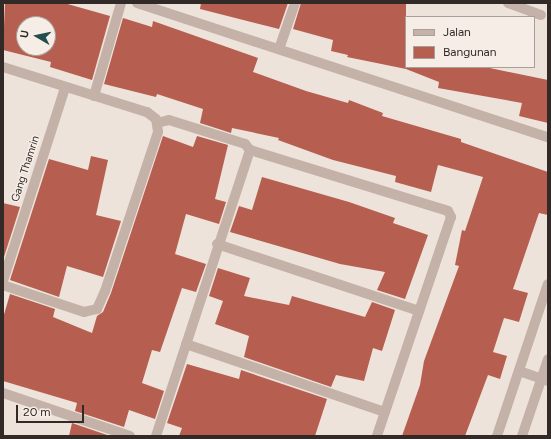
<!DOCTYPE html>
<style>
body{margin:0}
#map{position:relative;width:551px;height:439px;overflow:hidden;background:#eee3db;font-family:Figtree,sans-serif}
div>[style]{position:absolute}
.building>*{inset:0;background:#b65f50}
.minor>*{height:10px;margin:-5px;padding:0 5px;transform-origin:5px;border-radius:5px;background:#c4b2a8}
span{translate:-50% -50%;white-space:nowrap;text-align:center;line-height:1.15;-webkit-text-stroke:3px #f6ede6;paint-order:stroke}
.street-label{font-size:11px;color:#322a27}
.frame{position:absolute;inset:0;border:4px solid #322a27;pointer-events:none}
.legend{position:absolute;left:405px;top:16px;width:130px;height:52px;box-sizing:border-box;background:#f6ede6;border:1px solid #a89f9a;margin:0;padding:5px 7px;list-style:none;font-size:12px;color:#322a27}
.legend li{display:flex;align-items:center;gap:8px;height:20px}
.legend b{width:20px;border:1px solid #a89f9a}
.north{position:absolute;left:16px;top:16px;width:40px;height:40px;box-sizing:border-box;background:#f6ede6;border:1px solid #a89f9a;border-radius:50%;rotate:279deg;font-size:11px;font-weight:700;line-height:16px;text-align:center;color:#322a27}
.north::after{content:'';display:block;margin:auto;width:14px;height:18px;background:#224e4d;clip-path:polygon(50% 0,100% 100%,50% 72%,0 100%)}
.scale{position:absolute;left:16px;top:405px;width:68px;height:18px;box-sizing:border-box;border:2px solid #322a27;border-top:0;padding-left:5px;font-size:12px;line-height:14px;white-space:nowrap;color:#322a27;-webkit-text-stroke:3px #f6ede6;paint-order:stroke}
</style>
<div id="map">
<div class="building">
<div style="clip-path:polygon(evenodd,5px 3px,64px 3px,110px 16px,92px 80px,50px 67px,51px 62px,3px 50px,5px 3px,24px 24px,48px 24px,48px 48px,24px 48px,24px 24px)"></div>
<div style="clip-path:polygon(201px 3px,288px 3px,279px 29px,200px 9px)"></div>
<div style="clip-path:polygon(301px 3px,406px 3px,406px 67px,485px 67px,548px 80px,548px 123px,519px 116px,522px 103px,438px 88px,439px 82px,406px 69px,347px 57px,348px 55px,331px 51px,333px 40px,293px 29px)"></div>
<div style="clip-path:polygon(123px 18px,152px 27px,153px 21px,258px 58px,253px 72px,306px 91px,348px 103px,349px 100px,383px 113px,382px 116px,461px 139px,461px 142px,548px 172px,548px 215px,539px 213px,513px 289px,528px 293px,519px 322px,504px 318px,493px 352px,507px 356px,500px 379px,488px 375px,465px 436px,402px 436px,420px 385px,424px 361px,459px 266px,455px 265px,462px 230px,465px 231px,483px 177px,438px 165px,431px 192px,395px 182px,396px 176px,333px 160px,278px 140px,279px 138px,232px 128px,231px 133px,200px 123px,203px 109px,157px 94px,156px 97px,104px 84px)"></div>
<div style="clip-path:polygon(163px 136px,193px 147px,197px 136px,228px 145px,215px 199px,226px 202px,219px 224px,186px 214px,175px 254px,206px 264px,196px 292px,182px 288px,160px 352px,152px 350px,142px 383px,164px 391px,155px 419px,129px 410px,124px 427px,75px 411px,77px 403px,3px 381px,3px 318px,10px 294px,55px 309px,53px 317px,92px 333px,97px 316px,103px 312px,111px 293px)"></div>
<div style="clip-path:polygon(91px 156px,108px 160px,96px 215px,121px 221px,103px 277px,67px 266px,59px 297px,10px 280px,49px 159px,88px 170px)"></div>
<div style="clip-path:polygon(262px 177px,349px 202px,395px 218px,393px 223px,428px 235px,405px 299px,377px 290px,385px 272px,340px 264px,230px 232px,239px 206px,252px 210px)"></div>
<div style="clip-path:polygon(3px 203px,20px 207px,3px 260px)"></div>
<div style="clip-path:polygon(218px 268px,250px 278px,244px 296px,289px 305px,292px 296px,365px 317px,372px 302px,395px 310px,382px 351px,373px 348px,364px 381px,336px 375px,331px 387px,244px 357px,249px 336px,215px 324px,223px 301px,209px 296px)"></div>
<div style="clip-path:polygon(187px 364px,239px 379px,241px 370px,327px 399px,315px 436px,179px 436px,182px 428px,167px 423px)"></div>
<div style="clip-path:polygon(72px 423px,110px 436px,69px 436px)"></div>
</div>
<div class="minor">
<div style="left:137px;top:3px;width:432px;rotate:18.1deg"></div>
<div style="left:508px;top:3px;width:35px;rotate:20deg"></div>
<div style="left:279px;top:49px;width:49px;rotate:-70.8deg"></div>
<div style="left:3px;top:67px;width:151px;rotate:17.4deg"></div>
<div style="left:147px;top:112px;width:11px;rotate:38deg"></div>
<div style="left:156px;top:119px;width:13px;rotate:81deg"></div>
<div style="left:158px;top:132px;width:168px;rotate:108.4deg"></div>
<div style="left:105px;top:291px;width:20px;rotate:114deg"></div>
<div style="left:97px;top:309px;width:13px;rotate:167deg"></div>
<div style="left:84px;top:312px;width:85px;rotate:-161.6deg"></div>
<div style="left:94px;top:96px;width:97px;rotate:-73.8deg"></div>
<div style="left:157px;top:123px;width:12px;rotate:-14deg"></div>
<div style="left:169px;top:120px;width:80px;rotate:17.5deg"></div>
<div style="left:245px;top:144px;width:8px;rotate:50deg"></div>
<div style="left:217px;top:244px;width:213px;rotate:18.3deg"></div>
<div style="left:3px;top:281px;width:203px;rotate:-72.2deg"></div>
<div style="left:186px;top:344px;width:210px;rotate:18.9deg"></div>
<div style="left:519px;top:371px;width:31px;rotate:19deg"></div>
<div style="left:3px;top:393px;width:134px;rotate:18.7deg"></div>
<div style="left:156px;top:436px;width:301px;rotate:-71.8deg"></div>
<div style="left:250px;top:150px;width:207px;rotate:17.1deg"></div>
<div style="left:448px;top:211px;width:7px;rotate:63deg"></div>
<div style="left:451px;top:217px;width:231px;rotate:108.7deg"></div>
<div style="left:497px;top:436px;width:160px;rotate:-71.5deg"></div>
<div style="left:522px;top:436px;width:81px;rotate:-71.3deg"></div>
</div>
<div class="street-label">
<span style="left:26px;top:169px;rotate:-72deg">Gang Thamrin</span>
</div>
<div class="frame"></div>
<ul class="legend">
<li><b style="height:5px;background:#c4b2a8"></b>Jalan</li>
<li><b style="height:11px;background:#b65f50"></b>Bangunan</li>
</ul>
<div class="north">U</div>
<div class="scale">20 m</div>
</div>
